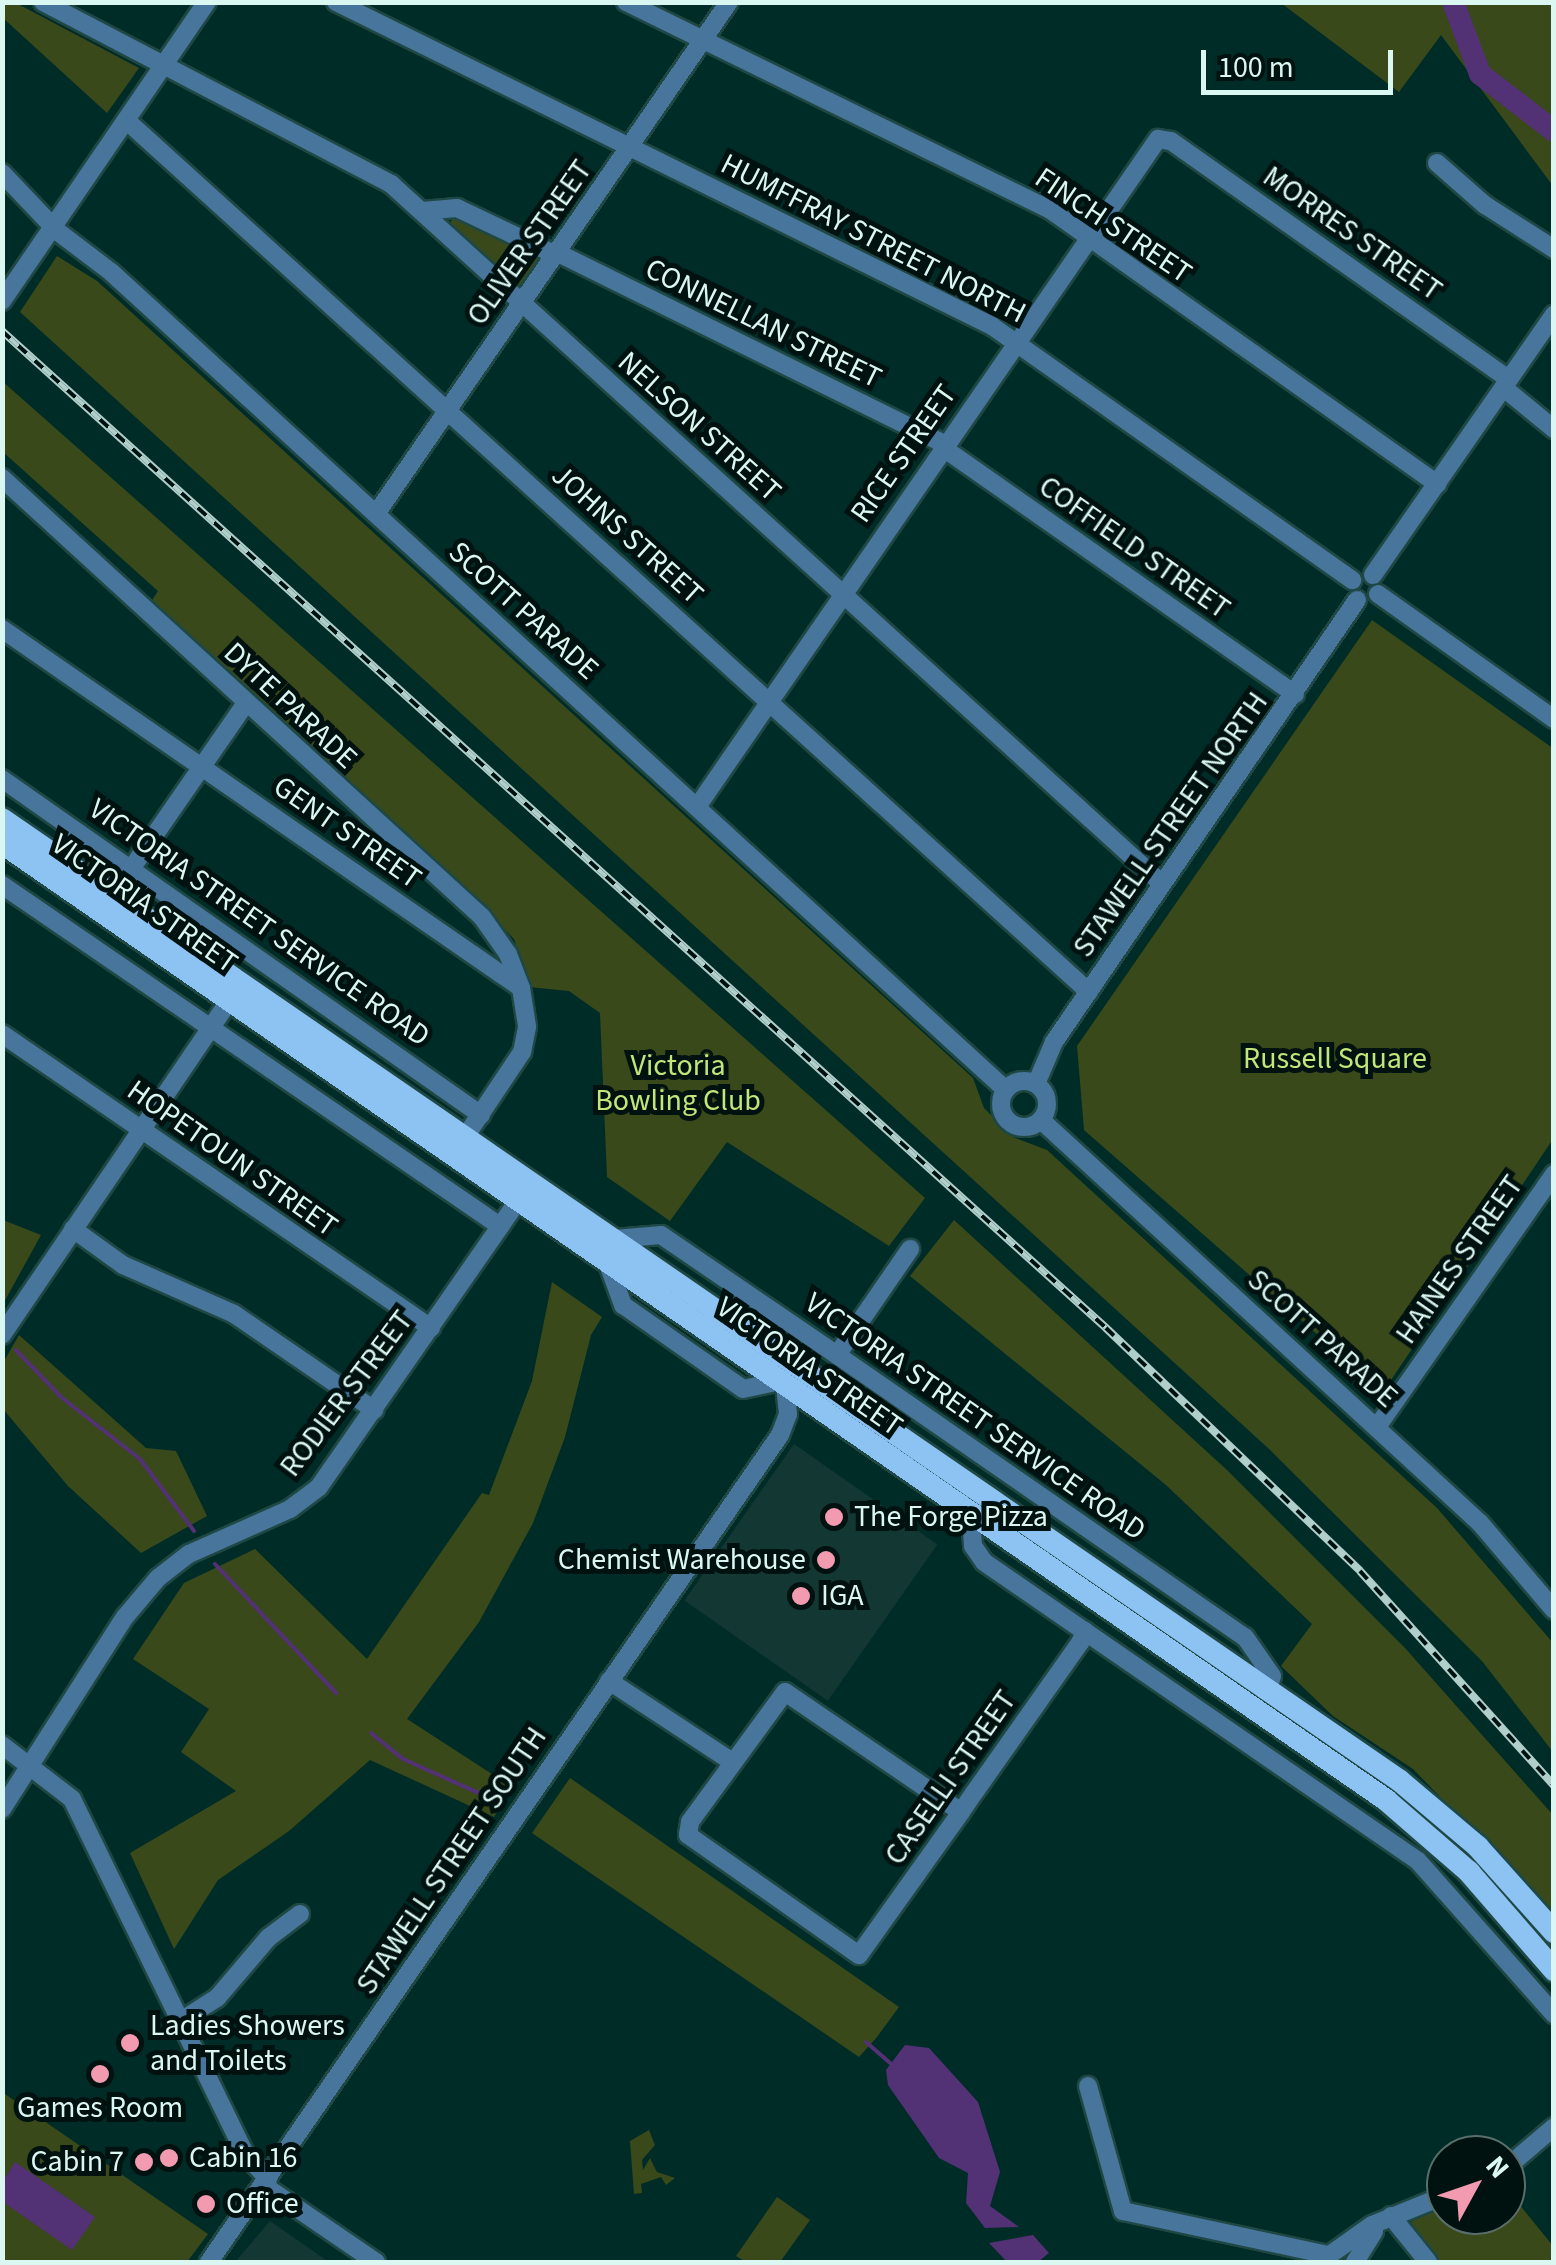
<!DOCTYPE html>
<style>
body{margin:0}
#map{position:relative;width:1556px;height:2265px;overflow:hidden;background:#002c28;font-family:"Source Sans 3",sans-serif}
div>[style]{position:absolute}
.built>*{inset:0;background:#133733;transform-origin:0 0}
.green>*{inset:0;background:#3a491a}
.water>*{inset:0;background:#523174}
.stream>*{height:4px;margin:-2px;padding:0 2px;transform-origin:2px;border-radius:2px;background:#523174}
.river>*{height:22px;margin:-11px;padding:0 11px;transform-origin:11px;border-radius:11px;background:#523174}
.roads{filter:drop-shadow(2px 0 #1f4844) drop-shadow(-2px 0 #1f4844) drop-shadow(0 2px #1f4844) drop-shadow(0 -2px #1f4844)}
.minor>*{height:18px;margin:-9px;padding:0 9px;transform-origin:9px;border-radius:9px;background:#47759b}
.minor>.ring{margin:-9px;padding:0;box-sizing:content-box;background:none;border:18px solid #47759b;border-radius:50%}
.major>*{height:22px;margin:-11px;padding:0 11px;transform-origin:11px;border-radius:11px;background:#8cc3f2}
.rail>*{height:8px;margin-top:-4px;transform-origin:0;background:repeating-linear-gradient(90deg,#001210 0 11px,#b0cfcb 0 22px);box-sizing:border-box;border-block:2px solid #b0cfcb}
.dots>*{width:28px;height:28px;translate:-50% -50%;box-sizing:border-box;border:5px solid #001210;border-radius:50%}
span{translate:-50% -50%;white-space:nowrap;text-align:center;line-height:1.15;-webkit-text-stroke:10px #001210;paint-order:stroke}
.street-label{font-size:30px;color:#dbf7f2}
.park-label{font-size:30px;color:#c2e679}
.poi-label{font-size:30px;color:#dbf7f2}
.left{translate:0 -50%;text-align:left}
.right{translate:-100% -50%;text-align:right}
.frame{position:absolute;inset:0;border:5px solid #dbf7f2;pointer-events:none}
.north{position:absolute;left:1426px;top:2135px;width:100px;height:100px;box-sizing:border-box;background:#001210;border:2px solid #586e6a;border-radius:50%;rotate:50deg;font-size:28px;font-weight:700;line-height:40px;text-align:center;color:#dbf7f2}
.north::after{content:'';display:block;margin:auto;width:35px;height:45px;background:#f29aaf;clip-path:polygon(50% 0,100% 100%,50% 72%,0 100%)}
.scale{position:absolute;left:1201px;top:50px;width:192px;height:45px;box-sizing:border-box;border:5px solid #dbf7f2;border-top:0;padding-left:12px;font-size:30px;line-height:35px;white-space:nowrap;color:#dbf7f2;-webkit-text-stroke:8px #001210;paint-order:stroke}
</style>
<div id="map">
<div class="built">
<div style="left:794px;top:1444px;width:175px;height:191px;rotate:35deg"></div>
<div style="clip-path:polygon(270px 2221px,329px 2262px,235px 2262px)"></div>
</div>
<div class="green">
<div style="clip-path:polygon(2px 3px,16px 3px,139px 68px,107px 113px,3px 18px)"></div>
<div style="clip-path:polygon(1281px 3px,1553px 3px,1553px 186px,1441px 35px,1399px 92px)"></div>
<div style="clip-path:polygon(453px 216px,542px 257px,522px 287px,449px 227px)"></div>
<div style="clip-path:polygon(57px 256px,97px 281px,973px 1078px,984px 1108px,1013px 1137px,1047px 1150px,1437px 1508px,1553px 1643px,1553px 1752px,1482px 1661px,1268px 1448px,20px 312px)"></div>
<div style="clip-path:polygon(2px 381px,925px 1198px,889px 1246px,727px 1142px,670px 1221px,607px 1177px,600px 1013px,569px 991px,529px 987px,514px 939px,457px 881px,151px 602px,158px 591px,3px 452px)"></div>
<div style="clip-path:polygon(1372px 620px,1554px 749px,1553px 1139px,1383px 1392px,1084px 1130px,1077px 1046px)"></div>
<div style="clip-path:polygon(3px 1220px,41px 1235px,3px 1304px)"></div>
<div style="clip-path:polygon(954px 1220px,1228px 1471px,1405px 1648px,1553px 1815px,1553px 1913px,1413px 1769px,1333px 1716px,1281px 1666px,1312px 1624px,1166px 1485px,910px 1276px)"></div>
<div style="clip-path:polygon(552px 1282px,602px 1317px,591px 1335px,565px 1437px,533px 1523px,479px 1622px,407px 1719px,512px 1787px,494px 1817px,370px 1760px,289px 1831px,218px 1880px,174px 1949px,130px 1853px,236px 1791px,181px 1752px,209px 1709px,133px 1659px,184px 1583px,255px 1549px,367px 1659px,482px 1493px,489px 1495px,532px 1381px)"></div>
<div style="clip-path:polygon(19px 1335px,146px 1448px,176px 1451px,207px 1516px,141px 1553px,68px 1486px,3px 1409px,3px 1363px)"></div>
<div style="clip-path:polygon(570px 1778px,899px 2007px,877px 2037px,859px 2057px,532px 1833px)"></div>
<div style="clip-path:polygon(2px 2092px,208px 2234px,187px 2262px,3px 2262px)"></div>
<div style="clip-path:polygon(649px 2130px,655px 2145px,642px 2160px,643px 2170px,650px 2158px,657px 2172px,675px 2178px,666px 2185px,661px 2177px,641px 2184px,642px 2193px,634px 2194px,630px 2141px)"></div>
<div style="clip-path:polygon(1506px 2188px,1553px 2246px,1553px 2262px,1435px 2262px,1411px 2232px,1412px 2217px,1446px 2203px,1446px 2215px,1506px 2215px)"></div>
<div style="clip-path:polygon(777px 2197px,810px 2220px,780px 2262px,746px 2262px,736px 2256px)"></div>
</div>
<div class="water">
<div style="clip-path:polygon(905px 2045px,929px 2048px,978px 2102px,1000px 2172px,990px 2206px,1019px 2227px,985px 2228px,966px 2203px,968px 2173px,939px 2158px,888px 2085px,886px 2070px)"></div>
<div style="clip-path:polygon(15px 2162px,95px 2217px,72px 2250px,3px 2202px,3px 2181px)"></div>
<div style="clip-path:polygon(1033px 2235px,1049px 2253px,1038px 2262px,1007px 2262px,989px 2243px)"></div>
</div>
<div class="stream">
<div style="left:16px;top:1350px;width:65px;rotate:46.2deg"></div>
<div style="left:61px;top:1397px;width:100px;rotate:38.1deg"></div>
<div style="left:140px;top:1459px;width:90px;rotate:53.1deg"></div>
<div style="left:215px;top:1564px;width:177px;rotate:46.8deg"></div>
<div style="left:371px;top:1733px;width:41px;rotate:39.1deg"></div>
<div style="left:403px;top:1759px;width:110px;rotate:24.2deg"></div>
<div style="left:866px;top:2042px;width:35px;rotate:41deg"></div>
</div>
<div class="river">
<div style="left:1453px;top:2px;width:77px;rotate:69.4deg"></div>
<div style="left:1480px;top:74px;width:93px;rotate:37.6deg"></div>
</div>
<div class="roads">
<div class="minor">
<div style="left:43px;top:2px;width:393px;rotate:27.6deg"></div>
<div style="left:391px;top:184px;width:1040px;rotate:42.23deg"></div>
<div style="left:336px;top:2px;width:732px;rotate:26.28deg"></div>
<div style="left:992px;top:326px;width:441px;rotate:35.2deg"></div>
<div style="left:626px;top:2px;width:471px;rotate:26.1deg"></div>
<div style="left:1049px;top:209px;width:476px;rotate:35.3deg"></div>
<div style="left:126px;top:120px;width:1299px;rotate:42.16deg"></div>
<div style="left:1437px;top:163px;width:64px;rotate:41.2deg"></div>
<div style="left:1485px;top:205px;width:82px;rotate:32.5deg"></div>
<div style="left:2px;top:173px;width:80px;rotate:46.5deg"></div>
<div style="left:57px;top:231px;width:68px;rotate:37.2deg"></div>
<div style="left:111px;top:272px;width:1212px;rotate:42.43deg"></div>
<div style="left:422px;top:211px;width:35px;rotate:-5deg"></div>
<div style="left:457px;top:208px;width:110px;rotate:25.4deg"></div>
<div style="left:558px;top:253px;width:431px;rotate:26.3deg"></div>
<div style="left:2px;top:301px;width:363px;rotate:-55.6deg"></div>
<div style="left:1504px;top:388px;width:65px;rotate:39.4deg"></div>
<div style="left:942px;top:447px;width:431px;rotate:35deg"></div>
<div style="left:2px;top:478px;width:650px;rotate:42.45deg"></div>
<div style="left:482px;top:917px;width:45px;rotate:54.9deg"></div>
<div style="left:508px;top:954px;width:36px;rotate:69deg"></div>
<div style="left:376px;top:514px;width:622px;rotate:-55.42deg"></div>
<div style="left:1373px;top:575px;width:317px;rotate:-55.2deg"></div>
<div style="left:1378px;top:594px;width:216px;rotate:35.4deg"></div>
<div style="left:2px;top:629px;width:631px;rotate:34.67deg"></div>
<div style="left:521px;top:988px;width:39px;rotate:81deg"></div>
<div style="left:527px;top:1027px;width:25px;rotate:101deg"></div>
<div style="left:522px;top:1052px;width:102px;rotate:123.8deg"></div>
<div style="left:2px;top:779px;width:585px;rotate:35.05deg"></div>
<div style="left:697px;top:807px;width:812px;rotate:-55.39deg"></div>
<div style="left:1158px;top:139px;width:13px;rotate:9deg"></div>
<div style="left:1171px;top:141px;width:413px;rotate:35.2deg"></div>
<div style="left:2px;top:885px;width:604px;rotate:34.4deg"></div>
<div style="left:113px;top:895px;width:234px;rotate:-55.3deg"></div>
<div style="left:2px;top:1034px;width:520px;rotate:34.42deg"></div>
<div class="ring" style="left:1001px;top:1081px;width:28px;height:28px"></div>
<div style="left:1036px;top:1084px;width:46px;rotate:-66.8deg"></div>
<div style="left:1054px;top:1042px;width:536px;rotate:-55.57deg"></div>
<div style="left:1041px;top:1120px;width:596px;rotate:42.55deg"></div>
<div style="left:1480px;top:1523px;width:114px;rotate:49.6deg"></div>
<div style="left:73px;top:1229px;width:62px;rotate:35.8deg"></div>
<div style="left:123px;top:1265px;width:121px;rotate:23.8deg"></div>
<div style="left:234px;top:1314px;width:170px;rotate:34.4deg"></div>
<div style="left:615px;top:1239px;width:46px;rotate:-5deg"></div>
<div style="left:661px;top:1235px;width:213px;rotate:34.3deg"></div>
<div style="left:837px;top:1355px;width:496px;rotate:34.7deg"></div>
<div style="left:1245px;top:1637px;width:47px;rotate:55.3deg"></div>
<div style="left:1272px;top:1676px;width:14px;rotate:107deg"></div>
<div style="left:608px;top:1264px;width:44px;rotate:69.9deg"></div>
<div style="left:623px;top:1305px;width:146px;rotate:35deg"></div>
<div style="left:743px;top:1389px;width:35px;rotate:-12deg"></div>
<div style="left:2px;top:1335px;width:405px;rotate:-55.8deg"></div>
<div style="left:837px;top:1355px;width:129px;rotate:-55.4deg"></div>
<div style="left:1377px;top:1427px;width:309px;rotate:-55deg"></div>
<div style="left:971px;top:1517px;width:29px;rotate:86deg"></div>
<div style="left:973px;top:1546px;width:19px;rotate:55deg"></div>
<div style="left:984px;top:1562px;width:527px;rotate:34.56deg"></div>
<div style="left:1418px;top:1861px;width:205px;rotate:48.4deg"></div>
<div style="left:609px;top:1681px;width:146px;rotate:33.3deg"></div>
<div style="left:2px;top:1745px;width:88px;rotate:37.6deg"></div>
<div style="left:72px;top:1799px;width:395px;rotate:64deg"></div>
<div style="left:245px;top:2154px;width:34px;rotate:47deg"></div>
<div style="left:2px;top:1809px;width:228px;rotate:-57.4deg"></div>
<div style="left:125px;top:1617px;width:51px;rotate:-49.8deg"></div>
<div style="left:158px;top:1578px;width:39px;rotate:-38deg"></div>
<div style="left:189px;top:1554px;width:111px;rotate:-24deg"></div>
<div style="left:290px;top:1509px;width:36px;rotate:-37deg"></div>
<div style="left:319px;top:1487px;width:348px;rotate:-55.2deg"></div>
<div style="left:961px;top:1812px;width:213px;rotate:-145.7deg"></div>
<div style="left:785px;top:1692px;width:161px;rotate:126.2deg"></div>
<div style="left:690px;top:1822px;width:13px;rotate:99deg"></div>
<div style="left:688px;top:1835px;width:209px;rotate:35.1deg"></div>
<div style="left:859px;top:1955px;width:176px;rotate:-54.5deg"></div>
<div style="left:961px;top:1812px;width:23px;rotate:-56deg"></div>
<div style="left:974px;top:1793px;width:184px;rotate:-54.8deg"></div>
<div style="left:1080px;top:1643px;width:13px;rotate:-67deg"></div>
<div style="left:179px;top:2022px;width:45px;rotate:-32.3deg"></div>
<div style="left:217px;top:1998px;width:79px;rotate:-49.6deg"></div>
<div style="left:268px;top:1938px;width:40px;rotate:-37deg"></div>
<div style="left:1088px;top:2086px;width:130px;rotate:74.4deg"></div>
<div style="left:1123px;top:2211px;width:211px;rotate:12.1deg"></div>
<div style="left:1506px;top:2168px;width:63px;rotate:-40.5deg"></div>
<div style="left:263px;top:2185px;width:137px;rotate:34.3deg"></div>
<div style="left:1391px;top:2216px;width:59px;rotate:51.2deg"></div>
<div style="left:1331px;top:2254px;width:50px;rotate:-35.3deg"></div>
<div style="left:1372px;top:2225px;width:80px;rotate:-22.1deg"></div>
<div style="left:209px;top:2262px;width:1005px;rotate:-55.38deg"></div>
<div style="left:780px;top:1435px;width:22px;rotate:-69deg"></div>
<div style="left:788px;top:1414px;width:27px;rotate:-96deg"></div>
<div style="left:1355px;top:2262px;width:36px;rotate:-58deg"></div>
</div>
<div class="major">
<div style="left:2px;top:819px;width:1697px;rotate:34.53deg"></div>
<div style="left:1400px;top:1781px;width:102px;rotate:40.2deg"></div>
<div style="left:1478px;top:1847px;width:114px;rotate:48.2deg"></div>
<div style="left:2px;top:843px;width:1683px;rotate:34.66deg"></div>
<div style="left:1386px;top:1800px;width:110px;rotate:40.9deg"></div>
<div style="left:1469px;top:1872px;width:130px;rotate:49.1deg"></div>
</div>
</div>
<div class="rail">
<div style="left:2px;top:331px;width:1488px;rotate:42.08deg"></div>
<div style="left:1106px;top:1328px;width:352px;rotate:43.7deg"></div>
<div style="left:1360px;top:1571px;width:290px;rotate:47.9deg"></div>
</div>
<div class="dots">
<div style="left:834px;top:1517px;background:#f29aaf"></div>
<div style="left:826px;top:1560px;background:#f29aaf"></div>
<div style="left:801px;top:1596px;background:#f29aaf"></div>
<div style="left:130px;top:2043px;background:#f29aaf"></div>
<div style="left:100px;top:2074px;background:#f29aaf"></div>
<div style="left:169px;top:2158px;background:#f29aaf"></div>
<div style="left:144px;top:2162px;background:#f29aaf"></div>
<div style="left:206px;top:2204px;background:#f29aaf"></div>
</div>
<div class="street-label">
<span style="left:1113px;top:226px;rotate:34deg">FINCH STREET</span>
<span style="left:1352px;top:234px;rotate:35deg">MORRES STREET</span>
<span style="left:873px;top:239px;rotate:27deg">HUMFFRAY STREET NORTH</span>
<span style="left:530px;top:243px;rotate:-55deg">OLIVER STREET</span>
<span style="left:763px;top:324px;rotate:26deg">CONNELLAN STREET</span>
<span style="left:699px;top:427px;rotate:42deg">NELSON STREET</span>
<span style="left:904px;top:454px;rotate:-55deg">RICE STREET</span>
<span style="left:627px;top:535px;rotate:42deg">JOHNS STREET</span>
<span style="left:1134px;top:548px;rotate:35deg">COFFIELD STREET</span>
<span style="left:523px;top:611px;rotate:42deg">SCOTT PARADE</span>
<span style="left:290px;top:706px;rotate:43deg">DYTE PARADE</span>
<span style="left:1171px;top:825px;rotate:-55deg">STAWELL STREET NORTH</span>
<span style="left:347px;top:833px;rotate:35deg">GENT STREET</span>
<span style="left:144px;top:904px;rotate:35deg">VICTORIA STREET</span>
<span style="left:259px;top:923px;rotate:35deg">VICTORIA STREET SERVICE ROAD</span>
<span style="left:232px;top:1159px;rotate:35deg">HOPETOUN STREET</span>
<span style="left:1460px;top:1260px;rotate:-55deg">HAINES STREET</span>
<span style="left:1322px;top:1339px;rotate:42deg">SCOTT PARADE</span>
<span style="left:809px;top:1367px;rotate:35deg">VICTORIA STREET</span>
<span style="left:347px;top:1394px;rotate:-53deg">RODIER STREET</span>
<span style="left:975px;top:1417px;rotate:35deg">VICTORIA STREET SERVICE ROAD</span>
<span style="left:951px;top:1778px;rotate:-55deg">CASELLI STREET</span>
<span style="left:452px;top:1861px;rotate:-56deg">STAWELL STREET SOUTH</span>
</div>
<div class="park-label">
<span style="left:1335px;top:1059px">Russell Square</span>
<span style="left:678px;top:1083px">Victoria<br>Bowling Club</span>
</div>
<div class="poi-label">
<span class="left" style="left:854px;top:1517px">The Forge Pizza</span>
<span class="right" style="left:806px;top:1560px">Chemist Warehouse</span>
<span class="left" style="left:821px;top:1596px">IGA</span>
<span class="left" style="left:150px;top:2043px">Ladies Showers<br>and Toilets</span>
<span style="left:100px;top:2108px">Games Room</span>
<span class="left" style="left:189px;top:2158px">Cabin 16</span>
<span class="right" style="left:124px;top:2162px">Cabin 7</span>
<span class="left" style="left:226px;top:2204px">Office</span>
</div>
<div class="frame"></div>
<div class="north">N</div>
<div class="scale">100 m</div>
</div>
